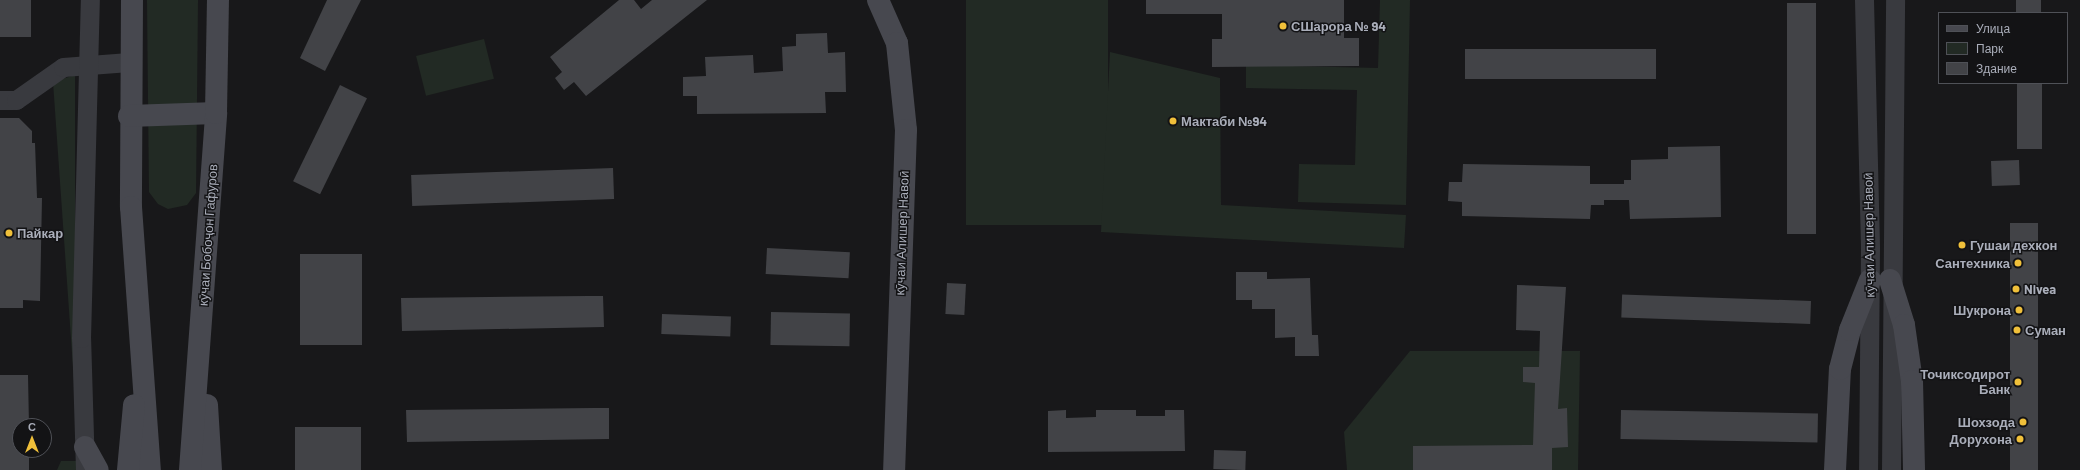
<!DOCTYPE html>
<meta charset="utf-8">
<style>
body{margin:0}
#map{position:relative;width:2080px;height:470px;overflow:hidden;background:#18181a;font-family:Barlow,sans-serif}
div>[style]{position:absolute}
.green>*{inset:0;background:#222a24;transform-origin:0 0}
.building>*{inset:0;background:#424347;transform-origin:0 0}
.street>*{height:19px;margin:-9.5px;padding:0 9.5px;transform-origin:9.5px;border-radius:9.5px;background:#393a3f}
.secondary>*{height:22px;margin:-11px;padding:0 11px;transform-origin:11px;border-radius:11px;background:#47484f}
.dots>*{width:11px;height:11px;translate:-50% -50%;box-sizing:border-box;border:2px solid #131315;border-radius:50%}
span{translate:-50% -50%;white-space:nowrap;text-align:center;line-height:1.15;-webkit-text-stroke:3px #131315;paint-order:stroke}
.poi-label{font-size:13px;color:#aaaeba;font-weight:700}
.left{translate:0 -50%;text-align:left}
.right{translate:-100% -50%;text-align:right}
.street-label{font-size:13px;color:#aaaeba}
.legend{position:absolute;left:1938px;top:12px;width:130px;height:72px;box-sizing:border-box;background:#131315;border:1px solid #4f5157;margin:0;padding:5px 7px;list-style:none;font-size:12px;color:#aaaeba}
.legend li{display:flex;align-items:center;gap:8px;height:20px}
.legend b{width:20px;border:1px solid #4f5157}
.north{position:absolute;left:12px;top:418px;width:40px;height:40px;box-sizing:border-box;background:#131315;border:1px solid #4f5157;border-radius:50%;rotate:0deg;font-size:11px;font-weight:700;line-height:16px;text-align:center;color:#aaaeba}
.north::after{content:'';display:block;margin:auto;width:14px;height:18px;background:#f0c03a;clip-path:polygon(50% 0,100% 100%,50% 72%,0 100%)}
</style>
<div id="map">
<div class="green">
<div style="clip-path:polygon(147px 0,198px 0,196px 193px,187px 205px,168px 209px,158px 204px,149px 192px)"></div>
<div style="left:966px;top:0;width:142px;height:225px"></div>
<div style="clip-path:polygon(1380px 0,1410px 0,1406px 205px,1298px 202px,1299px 164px,1355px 165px,1357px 90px,1246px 88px,1246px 65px,1378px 68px)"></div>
<div style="left:484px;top:39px;width:41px;height:70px;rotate:76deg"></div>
<div style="clip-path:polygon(1110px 52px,1220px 78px,1221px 205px,1406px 215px,1404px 248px,1101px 232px)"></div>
<div style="clip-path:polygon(75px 75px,75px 396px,53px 82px)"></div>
<div style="clip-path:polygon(1410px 351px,1580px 351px,1578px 470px,1347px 470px,1344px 432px)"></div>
<div style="clip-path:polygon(61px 461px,77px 461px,77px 470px,57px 470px)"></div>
</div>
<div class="building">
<div style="left:0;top:0;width:31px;height:37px"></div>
<div style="clip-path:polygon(327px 0,361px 0,325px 71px,300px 58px)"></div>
<div style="clip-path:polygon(619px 0,634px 0,641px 9px,652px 0,707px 0,586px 96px,574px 82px,564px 90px,555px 78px,562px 72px,550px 57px)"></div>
<div style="clip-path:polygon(1146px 0,1344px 0,1344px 38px,1359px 38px,1359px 66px,1212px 67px,1212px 39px,1222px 39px,1222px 14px,1146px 14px)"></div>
<div style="left:2016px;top:0;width:25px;height:13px"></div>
<div style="left:1787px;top:3px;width:29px;height:231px"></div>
<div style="clip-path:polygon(827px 33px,828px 53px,845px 52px,846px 92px,825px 92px,826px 113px,697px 114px,697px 96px,683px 96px,683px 77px,706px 76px,705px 57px,753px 55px,754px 73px,783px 71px,782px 47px,796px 46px,796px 34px)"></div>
<div style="left:1465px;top:49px;width:191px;height:30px"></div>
<div style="left:2017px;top:83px;width:25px;height:66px"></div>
<div style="left:340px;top:85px;width:30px;height:107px;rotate:26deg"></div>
<div style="clip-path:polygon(0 118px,19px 118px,32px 131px,32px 143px,35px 143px,37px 198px,42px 198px,40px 301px,23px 300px,23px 308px,0 308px)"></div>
<div style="clip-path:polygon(1720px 146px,1721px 217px,1630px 219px,1629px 200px,1604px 200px,1604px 205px,1591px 205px,1590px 219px,1462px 216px,1462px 202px,1448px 201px,1449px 182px,1462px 182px,1463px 164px,1590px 166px,1590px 184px,1624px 184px,1624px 180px,1631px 180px,1631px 160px,1668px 159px,1668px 147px)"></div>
<div style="left:2019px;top:160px;width:25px;height:28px;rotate:88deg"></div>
<div style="left:613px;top:168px;width:31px;height:202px;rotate:88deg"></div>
<div style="left:2010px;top:223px;width:28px;height:247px"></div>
<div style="left:767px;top:248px;width:83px;height:26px;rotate:3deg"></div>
<div style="left:300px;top:254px;width:62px;height:91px"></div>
<div style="clip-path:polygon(1236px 272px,1267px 272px,1267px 279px,1310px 278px,1312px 335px,1318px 335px,1319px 356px,1295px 356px,1295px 337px,1275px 338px,1275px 309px,1252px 309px,1252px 300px,1236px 300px)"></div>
<div style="left:947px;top:283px;width:19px;height:31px;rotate:3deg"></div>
<div style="clip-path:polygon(1517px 285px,1566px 287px,1558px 409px,1567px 408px,1568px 447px,1552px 448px,1552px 470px,1413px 470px,1413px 446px,1533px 445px,1535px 383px,1523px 382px,1523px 367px,1539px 367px,1540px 331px,1516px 330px)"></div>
<div style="clip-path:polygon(588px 296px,603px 296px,604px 327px,402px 331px,401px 298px)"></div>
<div style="left:1811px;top:301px;width:23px;height:189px;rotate:92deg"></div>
<div style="left:771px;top:312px;width:79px;height:33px;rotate:1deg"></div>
<div style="left:662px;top:314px;width:69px;height:20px;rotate:2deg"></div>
<div style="clip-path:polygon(0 375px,28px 375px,29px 426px,20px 426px,20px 450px,29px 450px,29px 470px,0 470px)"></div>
<div style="clip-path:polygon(593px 408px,609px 408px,609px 439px,407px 442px,406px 410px)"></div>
<div style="clip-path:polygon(1066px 410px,1066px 418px,1096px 417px,1096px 410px,1136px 410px,1136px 416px,1165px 416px,1165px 410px,1184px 410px,1185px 451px,1048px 452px,1048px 411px)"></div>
<div style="left:1621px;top:410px;width:197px;height:29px;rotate:1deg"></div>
<div style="left:295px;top:427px;width:66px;height:43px"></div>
<div style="left:1214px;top:450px;width:32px;height:19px;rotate:2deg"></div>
</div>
<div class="street">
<div style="left:1864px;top:0;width:248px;rotate:88.6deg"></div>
<div style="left:1870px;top:248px;width:222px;rotate:90.5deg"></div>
<div style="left:0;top:100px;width:16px"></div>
<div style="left:16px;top:100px;width:57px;rotate:-35.1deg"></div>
<div style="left:63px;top:67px;width:66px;rotate:-4.3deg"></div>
<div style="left:85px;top:470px;width:132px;rotate:-91.7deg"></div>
<div style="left:81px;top:338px;width:338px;rotate:-88.5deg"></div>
<div style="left:1891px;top:470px;width:470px;rotate:-89.5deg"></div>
</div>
<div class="secondary">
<div style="left:132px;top:0;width:207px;rotate:90.3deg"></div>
<div style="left:131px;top:207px;width:264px;rotate:85.9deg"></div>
<div style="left:878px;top:0;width:47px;rotate:66.2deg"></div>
<div style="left:897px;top:43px;width:87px;rotate:84.1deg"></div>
<div style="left:906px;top:130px;width:340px;rotate:92deg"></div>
<div style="left:129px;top:116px;width:87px;rotate:-2deg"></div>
<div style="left:1890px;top:280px;width:47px;rotate:72.7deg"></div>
<div style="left:1904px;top:325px;width:57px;rotate:81.9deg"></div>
<div style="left:1912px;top:381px;width:89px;rotate:88.7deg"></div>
<div style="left:207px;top:405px;width:65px;rotate:86.5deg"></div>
<div style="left:85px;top:447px;width:26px;rotate:61deg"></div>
<div style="left:128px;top:470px;width:65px;rotate:-84.7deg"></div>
<div style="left:190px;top:470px;width:358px;rotate:-85.8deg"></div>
<div style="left:216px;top:113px;width:113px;rotate:-89deg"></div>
<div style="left:1835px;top:470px;width:101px;rotate:-87.2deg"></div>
<div style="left:1840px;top:369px;width:40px;rotate:-75.6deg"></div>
<div style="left:1850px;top:330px;width:54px;rotate:-68.2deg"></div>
</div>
<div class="dots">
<div style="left:1283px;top:26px;background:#f0c03a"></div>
<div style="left:1173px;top:121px;background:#f0c03a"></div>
<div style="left:9px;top:233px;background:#f0c03a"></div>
<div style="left:1962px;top:245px;background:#f0c03a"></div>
<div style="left:2018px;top:263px;background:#f0c03a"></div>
<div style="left:2016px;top:289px;background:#f0c03a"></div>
<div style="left:2019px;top:310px;background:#f0c03a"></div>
<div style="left:2017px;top:330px;background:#f0c03a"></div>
<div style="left:2018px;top:382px;background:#f0c03a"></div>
<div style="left:2023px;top:422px;background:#f0c03a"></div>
<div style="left:2020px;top:439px;background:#f0c03a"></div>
</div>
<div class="poi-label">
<span class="left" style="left:1291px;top:26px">СШарора № 94</span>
<span class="left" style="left:1181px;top:121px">Мактаби №94</span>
<span class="left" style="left:17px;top:233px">Пайкар</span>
<span class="left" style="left:1970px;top:245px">Гушаи дехкон</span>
<span class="right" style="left:2010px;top:263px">Сантехника</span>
<span class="left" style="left:2024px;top:289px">Nivea</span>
<span class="right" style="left:2011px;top:310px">Шукрона</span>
<span class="left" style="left:2025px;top:330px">Суман</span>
<span class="right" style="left:2010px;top:382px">Точиксодирот<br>Банк</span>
<span class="right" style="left:2015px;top:422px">Шохзода</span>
<span class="right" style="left:2012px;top:439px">Дорухона</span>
</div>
<div class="street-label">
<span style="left:902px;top:233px;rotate:-88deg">кӯчаи Алишер Навоӣ</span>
<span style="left:208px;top:235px;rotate:-86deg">кӯчаи Бобоҷон Гафуров</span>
<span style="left:1869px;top:235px;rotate:-91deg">кӯчаи Алишер Навоӣ</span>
</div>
<ul class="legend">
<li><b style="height:5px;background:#47484f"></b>Улица</li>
<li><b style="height:11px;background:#222a24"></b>Парк</li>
<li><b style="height:11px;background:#424347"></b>Здание</li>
</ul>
<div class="north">С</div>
</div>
